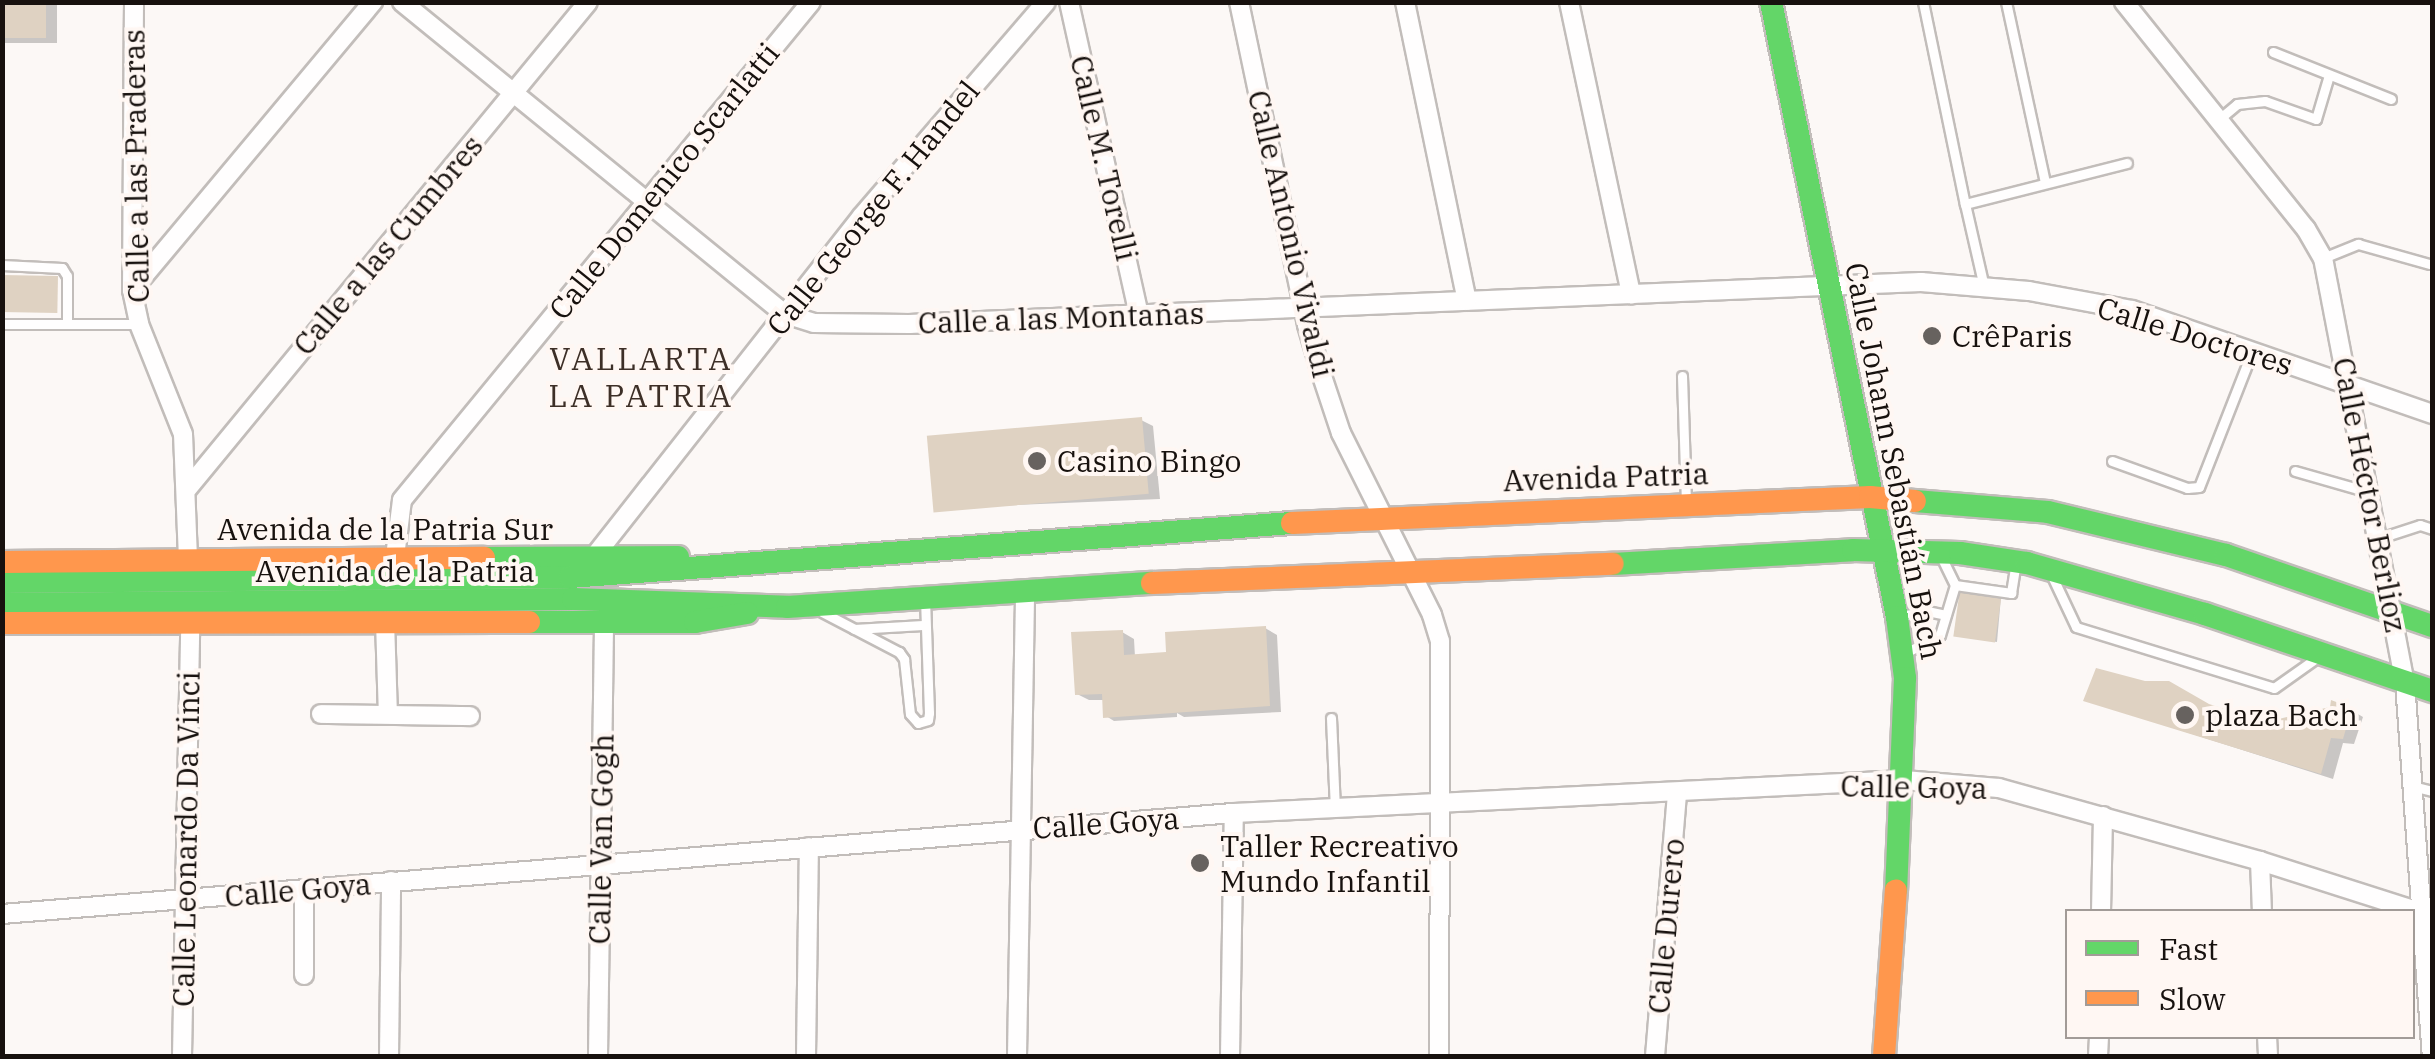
<!DOCTYPE html>
<meta charset="utf-8">
<style>
body{margin:0}
#map{position:relative;width:2435px;height:1059px;overflow:hidden;background:#fcf8f6;font-family:"IBM Plex Serif",serif}
div>[style]{position:absolute}
.shadow>*{inset:0;background:#0003;transform-origin:0 0}
.building>*{inset:0;background:#dfd2c2;transform-origin:0 0}
.roads{filter:drop-shadow(2px 0 #c2bdba) drop-shadow(-2px 0 #c2bdba) drop-shadow(0 2px #c2bdba) drop-shadow(0 -2px #c2bdba)}
.lane>*{height:9px;margin:-4.5px;padding:0 4.5px;transform-origin:4.5px;border-radius:4.5px;background:#fffefe}
.street>*{height:18px;margin:-9px;padding:0 9px;transform-origin:9px;border-radius:9px;background:#fffefe}
.fast>*{height:22px;margin:-11px;padding:0 11px;transform-origin:11px;border-radius:11px;background:#63d668}
.slow>*{height:22px;margin:-11px;padding:0 11px;transform-origin:11px;border-radius:11px;background:#ff974d}
.dots>*{width:28px;height:28px;translate:-50% -50%;box-sizing:border-box;border:5px solid #fff7f3;border-radius:50%}
span{translate:-50% -50%;white-space:nowrap;text-align:center;line-height:1.15;-webkit-text-stroke:8px #fff7f3;paint-order:stroke}
.street-label{font-size:30px;color:#17110e}
.poi-label{font-size:30px;color:#17110e}
.left{translate:0 -50%;text-align:left}
.neighbourhood-label{font-size:32px;color:#3d2f27;letter-spacing:2.5px}
.frame{position:absolute;inset:0;border:5px solid #17110e;pointer-events:none}
.legend{position:absolute;left:2065px;top:909px;width:350px;height:130px;box-sizing:border-box;background:#fff7f3;border:2px solid #a29b97;margin:0;padding:12px 18px;list-style:none;font-size:30px;color:#17110e}
.legend li{display:flex;align-items:center;gap:20px;height:50px}
.legend b{width:50px;border:2px solid #a29b97}
</style>
<div id="map">
<div class="shadow">
<div style="left:2px;top:2px;width:55px;height:41px"></div>
<div style="clip-path:polygon(1141px 420px,1153px 426px,1160px 499px,944px 508px,933px 501px)"></div>
<div style="clip-path:polygon(2001px 597px,1997px 642px,1957px 636px)"></div>
<div style="clip-path:polygon(1265px 628px,1277px 635px,1281px 712px,1184px 717px,1177px 713px,1177px 717px,1114px 721px,1106px 716px,1105px 700px,1089px 700px,1077px 694px,1122px 632px,1134px 639px,1135px 657px,1165px 655px)"></div>
<div style="clip-path:polygon(2086px 700px,2209px 707px,2266px 724px,2351px 710px,2363px 717px,2354px 744px,2343px 743px,2333px 779px)"></div>
</div>
<div class="building">
<div style="left:2px;top:2px;width:44px;height:36px"></div>
<div style="left:2px;top:275px;width:56px;height:37px;rotate:1deg"></div>
<div style="left:1142px;top:417px;width:77px;height:216px;rotate:85deg"></div>
<div style="left:1960px;top:589px;width:42px;height:48px;rotate:8deg"></div>
<div style="clip-path:polygon(1266px 626px,1270px 706px,1103px 718px,1102px 694px,1075px 695px,1071px 632px,1123px 630px,1124px 655px,1166px 652px,1165px 632px)"></div>
<div style="clip-path:polygon(2096px 668px,2145px 681px,2169px 681px,2209px 704px,2266px 722px,2330px 707px,2331px 700px,2352px 708px,2343px 739px,2331px 738px,2321px 774px,2083px 701px)"></div>
</div>
<div class="roads">
<div class="lane">
<div style="left:1923px;top:2px;width:206px;rotate:78.3deg"></div>
<div style="left:1965px;top:204px;width:167px;rotate:-14.2deg"></div>
<div style="left:2006px;top:2px;width:185px;rotate:77.8deg"></div>
<div style="left:2273px;top:52px;width:127px;rotate:21.7deg"></div>
<div style="left:2218px;top:120px;width:25px;rotate:-40deg"></div>
<div style="left:2237px;top:104px;width:28px;rotate:-6deg"></div>
<div style="left:2265px;top:101px;width:54px;rotate:19.4deg"></div>
<div style="left:2316px;top:119px;width:46px;rotate:-73.5deg"></div>
<div style="left:1965px;top:204px;width:85px;rotate:77.1deg"></div>
<div style="left:2323px;top:258px;width:38px;rotate:-22deg"></div>
<div style="left:2358px;top:244px;width:74px;rotate:15.7deg"></div>
<div style="left:2px;top:265px;width:60px;rotate:2.9deg"></div>
<div style="left:62px;top:268px;width:9px;rotate:58deg"></div>
<div style="left:67px;top:276px;width:48px;rotate:90deg"></div>
<div style="left:2px;top:324px;width:137px"></div>
<div style="left:1682px;top:376px;width:125px;rotate:88.2deg"></div>
<div style="left:2112px;top:461px;width:80px;rotate:19.8deg"></div>
<div style="left:2187px;top:488px;width:12px;rotate:-5deg"></div>
<div style="left:2199px;top:487px;width:145px;rotate:-68.6deg"></div>
<div style="left:2295px;top:471px;width:76px;rotate:16deg"></div>
<div style="left:2380px;top:538px;width:42px;rotate:-18deg"></div>
<div style="left:2420px;top:525px;width:13px;rotate:18deg"></div>
<div style="left:2052px;top:576px;width:56px;rotate:64.8deg"></div>
<div style="left:2076px;top:627px;width:207px;rotate:17.1deg"></div>
<div style="left:2274px;top:688px;width:50px;rotate:-35.3deg"></div>
<div style="left:1955px;top:585px;width:57px;rotate:8.1deg"></div>
<div style="left:2011px;top:593px;width:26px;rotate:-81deg"></div>
<div style="left:822px;top:612px;width:87px;rotate:27.5deg"></div>
<div style="left:899px;top:652px;width:9px;rotate:54deg"></div>
<div style="left:904px;top:659px;width:55px;rotate:83.8deg"></div>
<div style="left:910px;top:714px;width:12px;rotate:48deg"></div>
<div style="left:918px;top:723px;width:10px;rotate:-17deg"></div>
<div style="left:928px;top:720px;width:7px;rotate:-82deg"></div>
<div style="left:929px;top:713px;width:112px;rotate:-92deg"></div>
<div style="left:1900px;top:616px;width:27px;rotate:-10deg"></div>
<div style="left:1927px;top:611px;width:19px;rotate:12deg"></div>
<div style="left:854px;top:629px;width:69px;rotate:-3.3deg"></div>
<div style="left:1905px;top:653px;width:39px;rotate:-27deg"></div>
<div style="left:1940px;top:635px;width:52px;rotate:-73.3deg"></div>
<div style="left:1955px;top:585px;width:32px;rotate:-116deg"></div>
<div style="left:1331px;top:718px;width:91px;rotate:87.5deg"></div>
<div style="left:2412px;top:786px;width:21px;rotate:14deg"></div>
</div>
<div class="street">
<div style="left:134px;top:2px;width:288px;rotate:90.4deg"></div>
<div style="left:132px;top:290px;width:35px;rotate:78deg"></div>
<div style="left:139px;top:324px;width:118px;rotate:68.2deg"></div>
<div style="left:183px;top:434px;width:126px;rotate:87.7deg"></div>
<div style="left:402px;top:2px;width:494px;rotate:39.2deg"></div>
<div style="left:785px;top:314px;width:30px;rotate:17deg"></div>
<div style="left:814px;top:323px;width:95px;rotate:0.6deg"></div>
<div style="left:909px;top:324px;width:1013px;rotate:-2.38deg"></div>
<div style="left:1921px;top:282px;width:108px;rotate:4.8deg"></div>
<div style="left:2029px;top:291px;width:105px;rotate:10.5deg"></div>
<div style="left:2132px;top:310px;width:318px;rotate:19.1deg"></div>
<div style="left:1069px;top:2px;width:320px;rotate:77.4deg"></div>
<div style="left:1239px;top:2px;width:330px;rotate:78.1deg"></div>
<div style="left:1307px;top:325px;width:53px;rotate:73.6deg"></div>
<div style="left:1322px;top:376px;width:60px;rotate:71.6deg"></div>
<div style="left:1341px;top:433px;width:203px;rotate:63.4deg"></div>
<div style="left:1432px;top:615px;width:27px;rotate:73deg"></div>
<div style="left:1440px;top:641px;width:415px;rotate:90.1deg"></div>
<div style="left:1405px;top:2px;width:305px;rotate:78.3deg"></div>
<div style="left:1569px;top:2px;width:299px;rotate:78deg"></div>
<div style="left:2124px;top:2px;width:291px;rotate:51.3deg"></div>
<div style="left:2306px;top:229px;width:34px;rotate:60deg"></div>
<div style="left:2323px;top:258px;width:432px;rotate:79.1deg"></div>
<div style="left:2405px;top:682px;width:375px;rotate:85.9deg"></div>
<div style="left:132px;top:290px;width:376px;rotate:-50.1deg"></div>
<div style="left:188px;top:488px;width:629px;rotate:-50.54deg"></div>
<div style="left:395px;top:557px;width:57px;rotate:-83deg"></div>
<div style="left:402px;top:500px;width:644px;rotate:-50.6deg"></div>
<div style="left:593px;top:558px;width:435px;rotate:-51.8deg"></div>
<div style="left:862px;top:216px;width:282px;rotate:-49.3deg"></div>
<div style="left:385px;top:621px;width:93px;rotate:88.2deg"></div>
<div style="left:321px;top:714px;width:149px;rotate:0.8deg"></div>
<div style="left:2260px;top:861px;width:51px;rotate:87.8deg"></div>
<div style="left:304px;top:889px;width:86px;rotate:90deg"></div>
<div style="left:2101px;top:912px;width:96px;rotate:-88.8deg"></div>
<div style="left:2px;top:914px;width:1236px;rotate:-4.69deg"></div>
<div style="left:1234px;top:813px;width:671px;rotate:-2.82deg"></div>
<div style="left:1904px;top:780px;width:95px;rotate:4.8deg"></div>
<div style="left:1999px;top:788px;width:271px;rotate:15.6deg"></div>
<div style="left:2260px;top:861px;width:181px;rotate:17.7deg"></div>
<div style="left:2267px;top:1036px;width:20px;rotate:87deg"></div>
<div style="left:182px;top:1056px;width:435px;rotate:-88.9deg"></div>
<div style="left:389px;top:1056px;width:175px;rotate:-89.3deg"></div>
<div style="left:598px;top:1056px;width:435px;rotate:-89.2deg"></div>
<div style="left:806px;top:1056px;width:209px;rotate:-89.2deg"></div>
<div style="left:1017px;top:1056px;width:464px;rotate:-89deg"></div>
<div style="left:1230px;top:1056px;width:243px;rotate:-89.1deg"></div>
<div style="left:1655px;top:1056px;width:262px;rotate:-85.2deg"></div>
<div style="left:2098px;top:1056px;width:20px;rotate:-87deg"></div>
</div>
<div class="fast">
<div style="left:1771px;top:2px;width:628px;rotate:78.42deg"></div>
<div style="left:1897px;top:617px;width:62px;rotate:82.5deg"></div>
<div style="left:1905px;top:678px;width:212px;rotate:92.4deg"></div>
<div style="left:1915px;top:501px;width:133px;rotate:4.7deg"></div>
<div style="left:2048px;top:512px;width:183px;rotate:13.6deg"></div>
<div style="left:2226px;top:555px;width:218px;rotate:19deg"></div>
<div style="left:484px;top:558px;width:194px;rotate:-0.3deg"></div>
<div style="left:1613px;top:564px;width:240px;rotate:-3.3deg"></div>
<div style="left:1853px;top:550px;width:107px;rotate:1.6deg"></div>
<div style="left:1960px;top:553px;width:68px;rotate:8.5deg"></div>
<div style="left:2027px;top:563px;width:185px;rotate:16deg"></div>
<div style="left:2205px;top:614px;width:240px;rotate:18.7deg"></div>
<div style="left:2px;top:582px;width:568px;rotate:-0.5deg"></div>
<div style="left:570px;top:577px;width:724px;rotate:-4.28deg"></div>
<div style="left:2px;top:604px;width:571px;rotate:-0.5deg"></div>
<div style="left:573px;top:599px;width:214px;rotate:2.1deg"></div>
<div style="left:787px;top:607px;width:366px;rotate:-3.8deg"></div>
<div style="left:529px;top:622px;width:166px"></div>
<div style="left:695px;top:622px;width:53px;rotate:-9.8deg"></div>
</div>
<div class="slow">
<div style="left:1292px;top:523px;width:579px;rotate:-2.58deg"></div>
<div style="left:1870px;top:497px;width:45px;rotate:5.1deg"></div>
<div style="left:2px;top:562px;width:482px;rotate:-0.5deg"></div>
<div style="left:1152px;top:583px;width:461px;rotate:-2.4deg"></div>
<div style="left:2px;top:623px;width:527px;rotate:-0.11deg"></div>
<div style="left:1884px;top:1056px;width:166px;rotate:-85.9deg"></div>
</div>
</div>
<div class="dots">
<div style="left:1932px;top:336px;background:#67625f"></div>
<div style="left:1037px;top:461px;background:#67625f"></div>
<div style="left:2185px;top:715px;background:#67625f"></div>
<div style="left:1200px;top:863px;background:#67625f"></div>
</div>
<div class="street-label">
<span style="left:1104px;top:158px;rotate:77deg">Calle M. Torelli</span>
<span style="left:136px;top:166px;rotate:-91deg">Calle a las Praderas</span>
<span style="left:664px;top:181px;rotate:-51deg">Calle Domenico Scarlatti</span>
<span style="left:873px;top:208px;rotate:-51deg">Calle George F. Handel</span>
<span style="left:1291px;top:234px;rotate:77deg">Calle Antonio Vivaldi</span>
<span style="left:388px;top:245px;rotate:-50deg">Calle a las Cumbres</span>
<span style="left:1061px;top:318px;rotate:-2deg">Calle a las Montañas</span>
<span style="left:2195px;top:336px;rotate:17deg">Calle Doctores</span>
<span style="left:1894px;top:461px;rotate:79deg">Calle Johann Sebastián Bach</span>
<span style="left:1606px;top:477px;rotate:-2deg">Avenida Patria</span>
<span style="left:2370px;top:495px;rotate:79deg">Calle Héctor Berlioz</span>
<span style="left:385px;top:529px">Avenida de la Patria Sur</span>
<span style="left:395px;top:571px">Avenida de la Patria</span>
<span style="left:1914px;top:787px;rotate:1deg">Calle Goya</span>
<span style="left:1106px;top:823px;rotate:-4deg">Calle Goya</span>
<span style="left:186px;top:839px;rotate:-89deg">Calle Leonardo Da Vinci</span>
<span style="left:601px;top:839px;rotate:-89deg">Calle Van Gogh</span>
<span style="left:298px;top:890px;rotate:-5deg">Calle Goya</span>
<span style="left:1666px;top:926px;rotate:-85deg">Calle Durero</span>
</div>
<div class="poi-label">
<span class="left" style="left:1952px;top:336px">CrêParis</span>
<span class="left" style="left:1057px;top:461px">Casino Bingo</span>
<span class="left" style="left:2205px;top:715px">plaza Bach</span>
<span class="left" style="left:1220px;top:863px">Taller Recreativo<br>Mundo Infantil</span>
</div>
<div class="neighbourhood-label">
<span style="left:641px;top:377px">VALLARTA<br>LA PATRIA</span>
</div>
<div class="frame"></div>
<ul class="legend">
<li><b style="height:12px;background:#63d668"></b>Fast</li>
<li><b style="height:12px;background:#ff974d"></b>Slow</li>
</ul>
</div>
